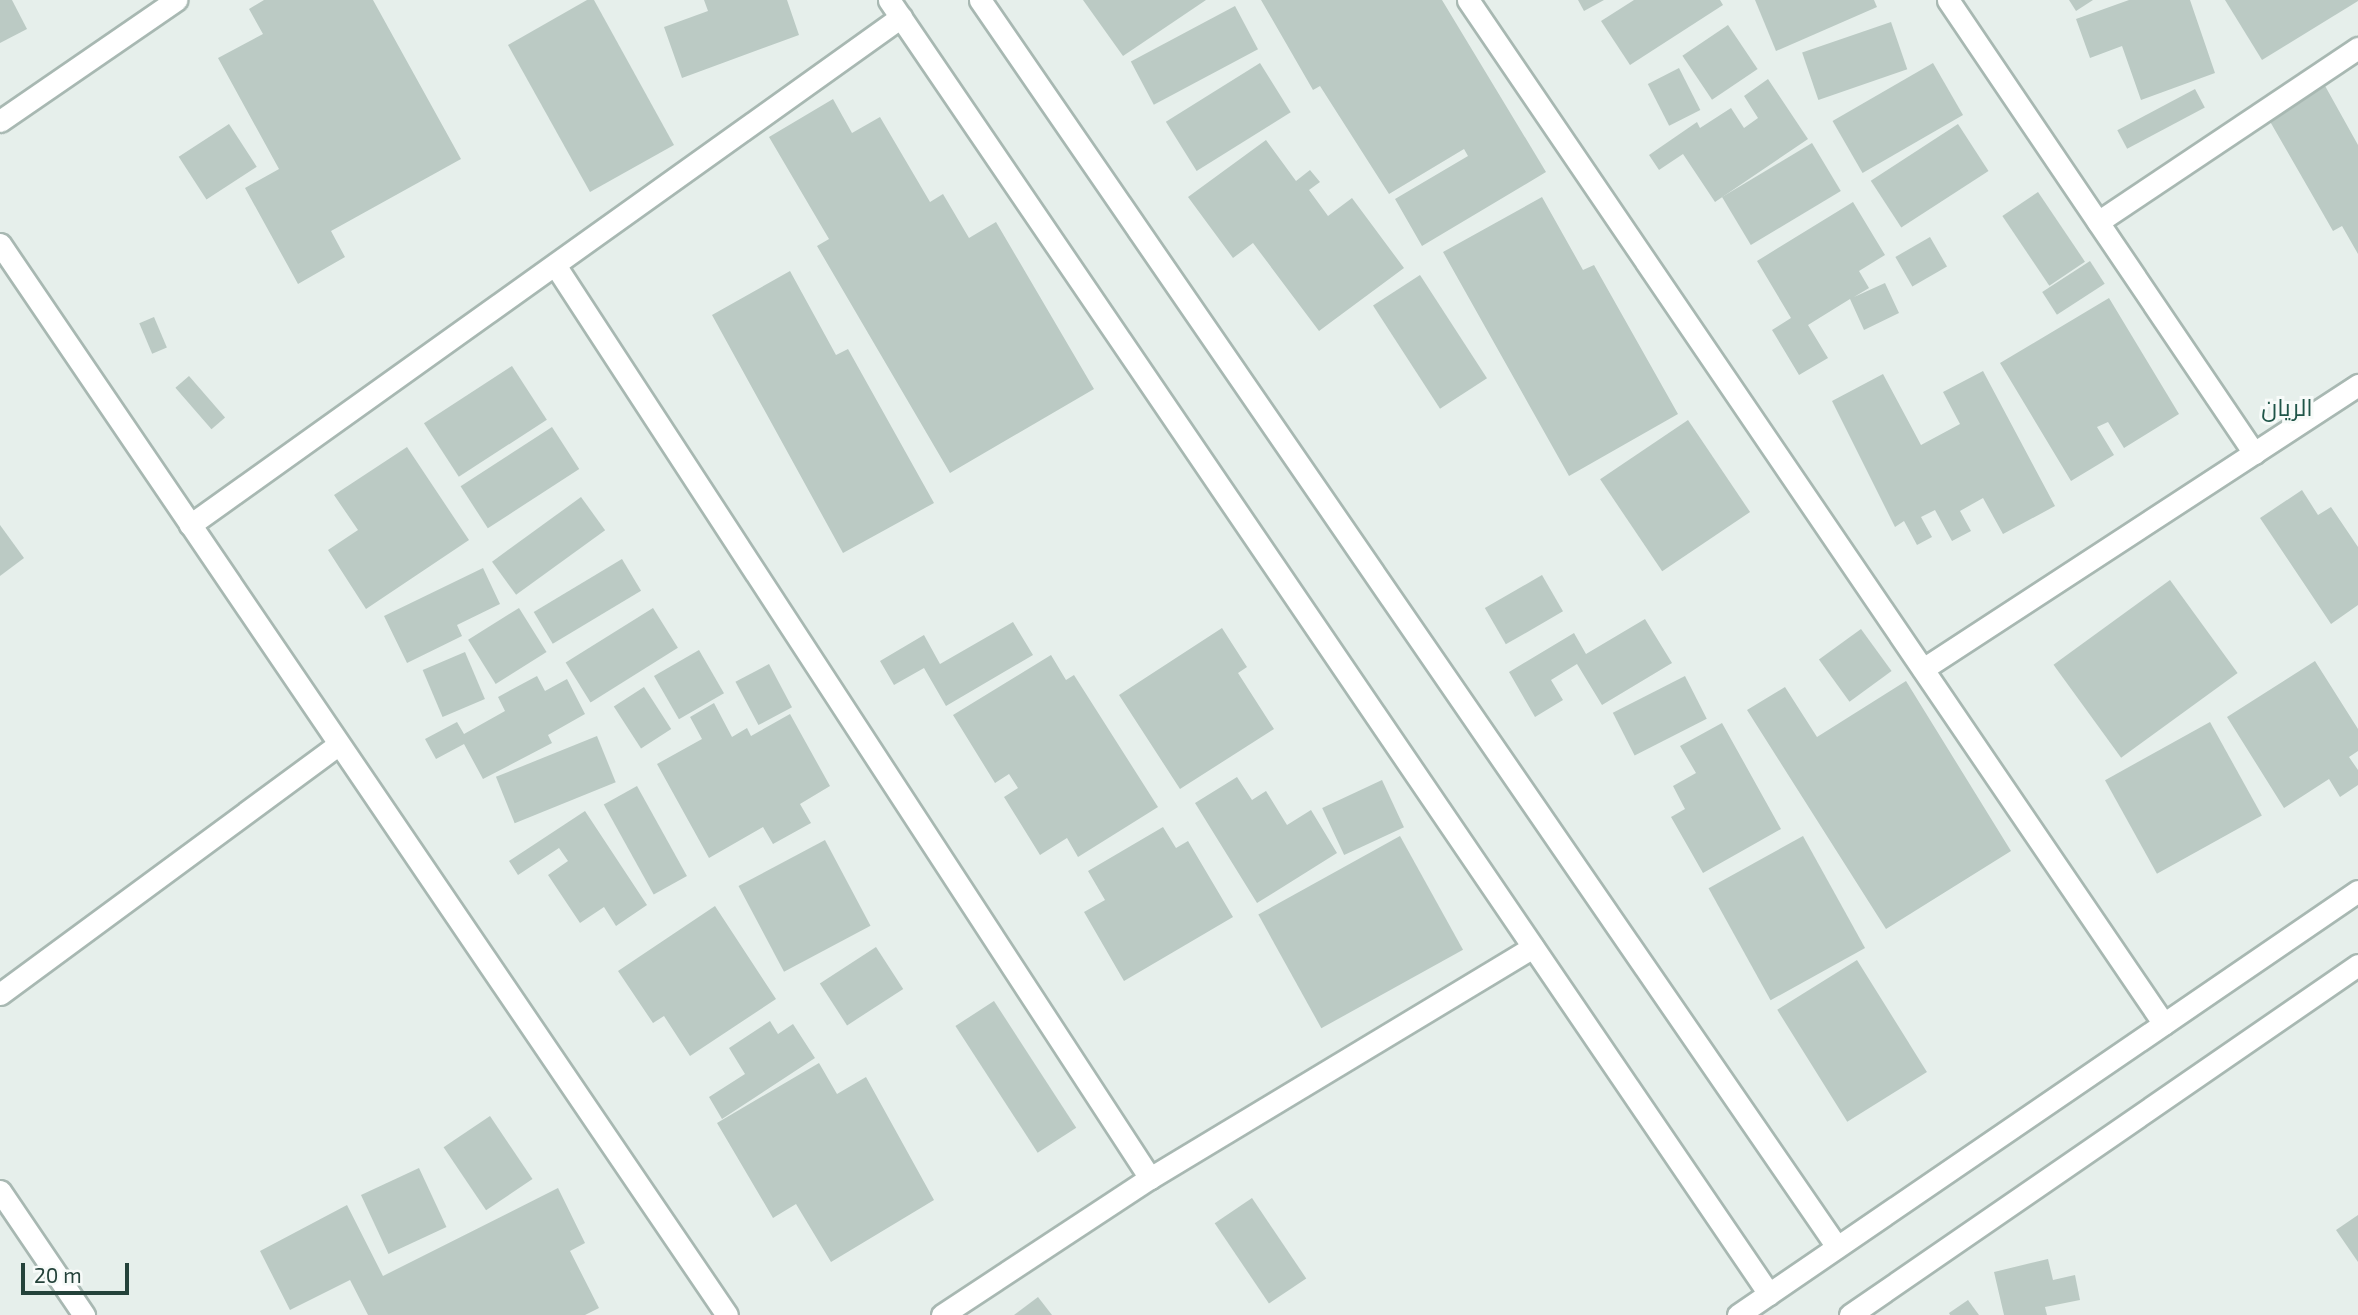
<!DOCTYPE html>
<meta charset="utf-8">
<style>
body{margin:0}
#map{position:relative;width:2358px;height:1315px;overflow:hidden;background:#e6efeb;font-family:"Exo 2",Cairo,sans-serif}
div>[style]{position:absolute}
.building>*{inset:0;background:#bbcac4;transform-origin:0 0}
.roads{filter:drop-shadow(2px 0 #a8b8b2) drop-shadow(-2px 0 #a8b8b2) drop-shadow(0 2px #a8b8b2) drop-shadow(0 -2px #a8b8b2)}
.street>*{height:21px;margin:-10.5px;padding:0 10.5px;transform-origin:10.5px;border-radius:10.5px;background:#fff}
.secondary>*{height:21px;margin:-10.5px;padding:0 10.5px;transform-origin:10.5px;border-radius:10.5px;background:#fff}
span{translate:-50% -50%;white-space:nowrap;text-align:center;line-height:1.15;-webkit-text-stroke:6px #f7fbf9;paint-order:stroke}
.neighbourhood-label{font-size:24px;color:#1f5548}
.scale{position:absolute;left:21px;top:1263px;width:108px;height:32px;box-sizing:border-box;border:4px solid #24423a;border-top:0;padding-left:9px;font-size:21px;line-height:24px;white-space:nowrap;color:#24423a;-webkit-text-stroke:5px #f7fbf9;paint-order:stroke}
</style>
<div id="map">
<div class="building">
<div style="clip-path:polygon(0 0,12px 0,27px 29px,0 43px)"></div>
<div style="clip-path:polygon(264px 0,373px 0,461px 159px,331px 231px,345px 257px,298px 284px,245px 188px,279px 169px,218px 58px,263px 34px,249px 9px)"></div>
<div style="clip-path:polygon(587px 0,594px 0,674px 145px,590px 192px,508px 45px)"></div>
<div style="clip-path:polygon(704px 0,787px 0,799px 35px,682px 78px,664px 27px,708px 11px)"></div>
<div style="clip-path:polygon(1083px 0,1206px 0,1123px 56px)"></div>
<div style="clip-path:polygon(1261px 0,1442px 0,1546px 172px,1422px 246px,1395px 199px,1468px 156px,1464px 149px,1389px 194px,1320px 86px,1313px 90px)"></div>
<div style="clip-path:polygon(1578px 0,1604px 0,1584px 11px)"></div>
<div style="clip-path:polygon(1634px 0,1720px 0,1723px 5px,1630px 65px,1601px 21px)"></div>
<div style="clip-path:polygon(1755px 0,1874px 0,1877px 7px,1776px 51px)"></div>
<div style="clip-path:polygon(2069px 0,2093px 0,2076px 11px)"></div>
<div style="clip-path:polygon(2129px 0,2190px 0,2215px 73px,2141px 100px,2122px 46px,2090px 58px,2076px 19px)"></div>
<div style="clip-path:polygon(2225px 0,2358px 0,2358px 1px,2262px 60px)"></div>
<div style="left:1235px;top:6px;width:49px;height:118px;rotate:62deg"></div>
<div style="left:1891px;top:22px;width:50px;height:94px;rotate:71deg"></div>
<div style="left:1728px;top:25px;width:53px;height:55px;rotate:56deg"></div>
<div style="left:1260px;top:63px;width:58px;height:111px;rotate:58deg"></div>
<div style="left:1933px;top:63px;width:60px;height:116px;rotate:60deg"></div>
<div style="left:1679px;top:68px;width:47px;height:35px;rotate:63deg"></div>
<div style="clip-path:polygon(1768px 79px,1808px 139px,1715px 202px,1683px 154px,1659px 170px,1649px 155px,1697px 122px,1700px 128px,1731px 108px,1744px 128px,1758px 118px,1744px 96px)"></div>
<div style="clip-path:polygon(2324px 84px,2358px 145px,2358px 254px,2342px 226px,2333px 231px,2268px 118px)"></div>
<div style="left:2195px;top:89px;width:21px;height:88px;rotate:62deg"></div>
<div style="clip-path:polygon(833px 99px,852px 133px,880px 117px,930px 202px,943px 194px,969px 238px,996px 222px,1094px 389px,950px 473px,817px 246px,829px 239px,769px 137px)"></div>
<div style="left:229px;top:124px;width:51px;height:60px;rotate:57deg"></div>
<div style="left:1958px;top:124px;width:56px;height:104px;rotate:57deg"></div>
<div style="clip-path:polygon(1266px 140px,1296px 181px,1310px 170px,1320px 182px,1309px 190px,1328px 216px,1352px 198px,1404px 268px,1319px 331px,1253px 243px,1233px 258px,1188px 197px)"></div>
<div style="left:1812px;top:143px;width:56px;height:105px;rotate:59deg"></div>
<div style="left:2038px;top:192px;width:84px;height:43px;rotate:56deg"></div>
<div style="clip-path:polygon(1542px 197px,1583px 270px,1594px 265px,1678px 414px,1569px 476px,1443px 252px)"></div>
<div style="clip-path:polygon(1853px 202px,1885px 255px,1859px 271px,1869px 288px,1854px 297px,1885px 283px,1899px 313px,1864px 330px,1850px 299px,1808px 325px,1828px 358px,1799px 375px,1772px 330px,1791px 318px,1757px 261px)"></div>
<div style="left:1930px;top:237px;width:34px;height:40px;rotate:60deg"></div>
<div style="left:2090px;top:261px;width:27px;height:57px;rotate:57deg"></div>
<div style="clip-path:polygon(790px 271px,836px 355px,848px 349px,934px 503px,843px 553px,712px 315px)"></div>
<div style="left:1420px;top:275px;width:123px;height:56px;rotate:57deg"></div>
<div style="clip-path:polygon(2109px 298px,2179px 414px,2124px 448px,2108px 422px,2097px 427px,2114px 455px,2071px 481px,2000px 363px)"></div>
<div style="left:154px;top:317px;width:33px;height:16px;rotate:67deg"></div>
<div style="left:512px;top:366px;width:64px;height:105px;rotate:57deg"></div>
<div style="clip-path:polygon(1983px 371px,2055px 506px,2003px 534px,1983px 498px,1960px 511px,1971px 531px,1952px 541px,1935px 510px,1921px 517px,1932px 537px,1917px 545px,1904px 521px,1895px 527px,1832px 401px,1883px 374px,1921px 445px,1960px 424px,1943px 392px)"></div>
<div style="left:189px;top:376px;width:55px;height:18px;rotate:49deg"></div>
<div style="left:1688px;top:420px;width:111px;height:106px;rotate:56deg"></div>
<div style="left:552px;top:427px;width:50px;height:109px;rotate:57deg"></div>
<div style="clip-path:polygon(407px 447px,469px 540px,366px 609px,328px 550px,358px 530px,334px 495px)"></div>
<div style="clip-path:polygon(2302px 490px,2318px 515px,2331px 507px,2358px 547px,2358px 605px,2331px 624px,2260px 518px)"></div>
<div style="left:581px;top:497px;width:41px;height:110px;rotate:54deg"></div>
<div style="clip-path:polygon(0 525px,24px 558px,0 576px)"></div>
<div style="left:622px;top:559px;width:37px;height:103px;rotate:59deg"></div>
<div style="clip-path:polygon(483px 568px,500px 604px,457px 625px,462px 636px,407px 663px,384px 616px)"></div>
<div style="left:1542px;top:575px;width:42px;height:66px;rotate:60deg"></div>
<div style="left:2170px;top:580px;width:115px;height:144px;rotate:54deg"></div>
<div style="left:519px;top:608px;width:52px;height:60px;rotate:58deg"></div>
<div style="left:653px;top:608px;width:47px;height:103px;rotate:58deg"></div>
<div style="clip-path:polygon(1645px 619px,1672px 663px,1602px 705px,1577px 664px,1551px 680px,1563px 700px,1535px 717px,1509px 672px,1574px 633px,1586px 654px)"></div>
<div style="clip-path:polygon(1013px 622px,1033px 655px,946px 706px,924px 668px,894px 685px,880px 661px,924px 635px,940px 664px)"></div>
<div style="clip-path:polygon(1222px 628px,1247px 667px,1238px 673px,1274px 729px,1180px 789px,1119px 695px)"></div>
<div style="left:1861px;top:629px;width:52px;height:52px;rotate:54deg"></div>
<div style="left:699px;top:650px;width:50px;height:52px;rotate:60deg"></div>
<div style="left:465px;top:652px;width:51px;height:46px;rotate:67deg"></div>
<div style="clip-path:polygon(1051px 655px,1066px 680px,1074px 675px,1158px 807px,1078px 857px,1067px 838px,1040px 855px,1004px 797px,1018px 788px,1009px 774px,995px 783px,953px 715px)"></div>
<div style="clip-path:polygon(2315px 661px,2358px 729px,2358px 751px,2349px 757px,2358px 770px,2358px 785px,2340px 797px,2329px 779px,2284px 808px,2227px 717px)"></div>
<div style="left:769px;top:664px;width:49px;height:38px;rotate:62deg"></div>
<div style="clip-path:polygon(537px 676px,545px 691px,567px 679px,585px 714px,548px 735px,552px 743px,483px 779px,464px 744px,436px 759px,425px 739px,457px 722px,464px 734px,505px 711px,498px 697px)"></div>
<div style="left:1685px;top:676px;width:48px;height:81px;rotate:63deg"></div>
<div style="clip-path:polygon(1906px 681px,2011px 851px,1886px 929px,1747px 710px,1785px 687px,1817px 737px)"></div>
<div style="left:644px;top:687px;width:50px;height:36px;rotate:57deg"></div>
<div style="clip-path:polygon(714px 703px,732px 737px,747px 728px,751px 736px,790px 714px,830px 786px,800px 804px,811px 823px,773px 844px,763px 827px,709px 858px,657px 764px,702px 739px,690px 717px)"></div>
<div style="left:2210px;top:722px;width:107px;height:120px;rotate:61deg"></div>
<div style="clip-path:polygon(1722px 723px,1781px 829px,1703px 873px,1671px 817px,1685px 809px,1673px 786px,1696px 773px,1680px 746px)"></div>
<div style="left:597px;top:736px;width:50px;height:109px;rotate:68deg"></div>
<div style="clip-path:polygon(1237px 777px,1252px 800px,1266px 791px,1287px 825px,1311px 810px,1337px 853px,1257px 903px,1195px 803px)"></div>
<div style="left:1382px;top:780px;width:52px;height:66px;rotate:65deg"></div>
<div style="left:637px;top:786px;width:103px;height:38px;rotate:61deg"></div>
<div style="clip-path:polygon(585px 811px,647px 905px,616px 926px,604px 907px,580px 923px,548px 875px,568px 861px,559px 848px,518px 875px,509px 861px)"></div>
<div style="clip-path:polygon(1163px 827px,1176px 848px,1188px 841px,1233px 917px,1124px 981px,1084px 912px,1105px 900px,1088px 871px)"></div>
<div style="left:1400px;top:836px;width:130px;height:162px;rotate:61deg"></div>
<div style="left:1803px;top:836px;width:128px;height:108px;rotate:61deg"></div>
<div style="left:825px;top:840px;width:97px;height:98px;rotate:62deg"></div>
<div style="clip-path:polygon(715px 906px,776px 999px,690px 1056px,664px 1016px,653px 1023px,618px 971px)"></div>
<div style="left:876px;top:947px;width:50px;height:67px;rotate:57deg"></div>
<div style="left:1857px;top:960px;width:132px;height:94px;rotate:58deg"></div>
<div style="left:994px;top:1001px;width:151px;height:46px;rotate:57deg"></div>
<div style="clip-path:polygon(770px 1021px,778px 1034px,793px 1024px,815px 1058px,722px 1119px,709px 1097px,745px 1074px,729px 1048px)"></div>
<div style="clip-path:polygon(819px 1063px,837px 1094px,866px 1077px,934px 1200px,831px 1262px,796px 1204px,773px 1218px,717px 1123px)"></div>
<div style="left:490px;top:1116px;width:76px;height:56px;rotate:56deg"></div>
<div style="left:419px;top:1168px;width:65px;height:64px;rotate:65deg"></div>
<div style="clip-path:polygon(558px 1188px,585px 1243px,570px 1251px,599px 1308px,585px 1315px,368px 1315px,350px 1280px,290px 1310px,260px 1251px,347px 1205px,383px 1276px)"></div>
<div style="left:1252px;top:1198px;width:97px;height:45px;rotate:56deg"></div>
<div style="clip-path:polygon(2358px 1215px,2358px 1262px,2336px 1230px)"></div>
<div style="clip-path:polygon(2048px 1259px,2053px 1280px,2075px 1275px,2080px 1300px,2045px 1307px,2047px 1315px,2004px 1315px,1994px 1272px)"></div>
<div style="clip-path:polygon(1038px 1297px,1052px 1315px,1014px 1315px)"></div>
<div style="clip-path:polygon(1968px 1300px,1979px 1315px,1950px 1315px,1949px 1313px)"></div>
</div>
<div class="roads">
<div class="street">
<div style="left:889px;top:0;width:1565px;rotate:55.78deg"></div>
<div style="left:980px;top:0;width:1513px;rotate:55.5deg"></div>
<div style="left:1468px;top:0;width:1238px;rotate:55.8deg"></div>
<div style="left:1948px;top:0;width:547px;rotate:55.96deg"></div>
<div style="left:0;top:121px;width:214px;rotate:-34.5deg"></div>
<div style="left:2098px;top:222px;width:313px;rotate:-33.8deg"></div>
<div style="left:0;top:244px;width:1294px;rotate:55.83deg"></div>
<div style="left:555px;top:265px;width:1090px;rotate:56.91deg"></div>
<div style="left:190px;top:525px;width:874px;rotate:-35.55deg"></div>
<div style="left:1923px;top:669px;width:520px;rotate:-33.14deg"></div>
<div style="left:0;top:994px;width:421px;rotate:-36.4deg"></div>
<div style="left:0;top:1191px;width:150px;rotate:55.9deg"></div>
<div style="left:942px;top:1315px;width:249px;rotate:-33.4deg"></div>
<div style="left:1150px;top:1178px;width:447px;rotate:-31.1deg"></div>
</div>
<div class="secondary">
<div style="left:1738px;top:1315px;width:751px;rotate:-34.37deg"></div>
<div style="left:1850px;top:1315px;width:617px;rotate:-34.57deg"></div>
</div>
</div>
<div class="neighbourhood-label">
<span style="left:2287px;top:407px">الريان</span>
</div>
<div class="scale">20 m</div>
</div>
